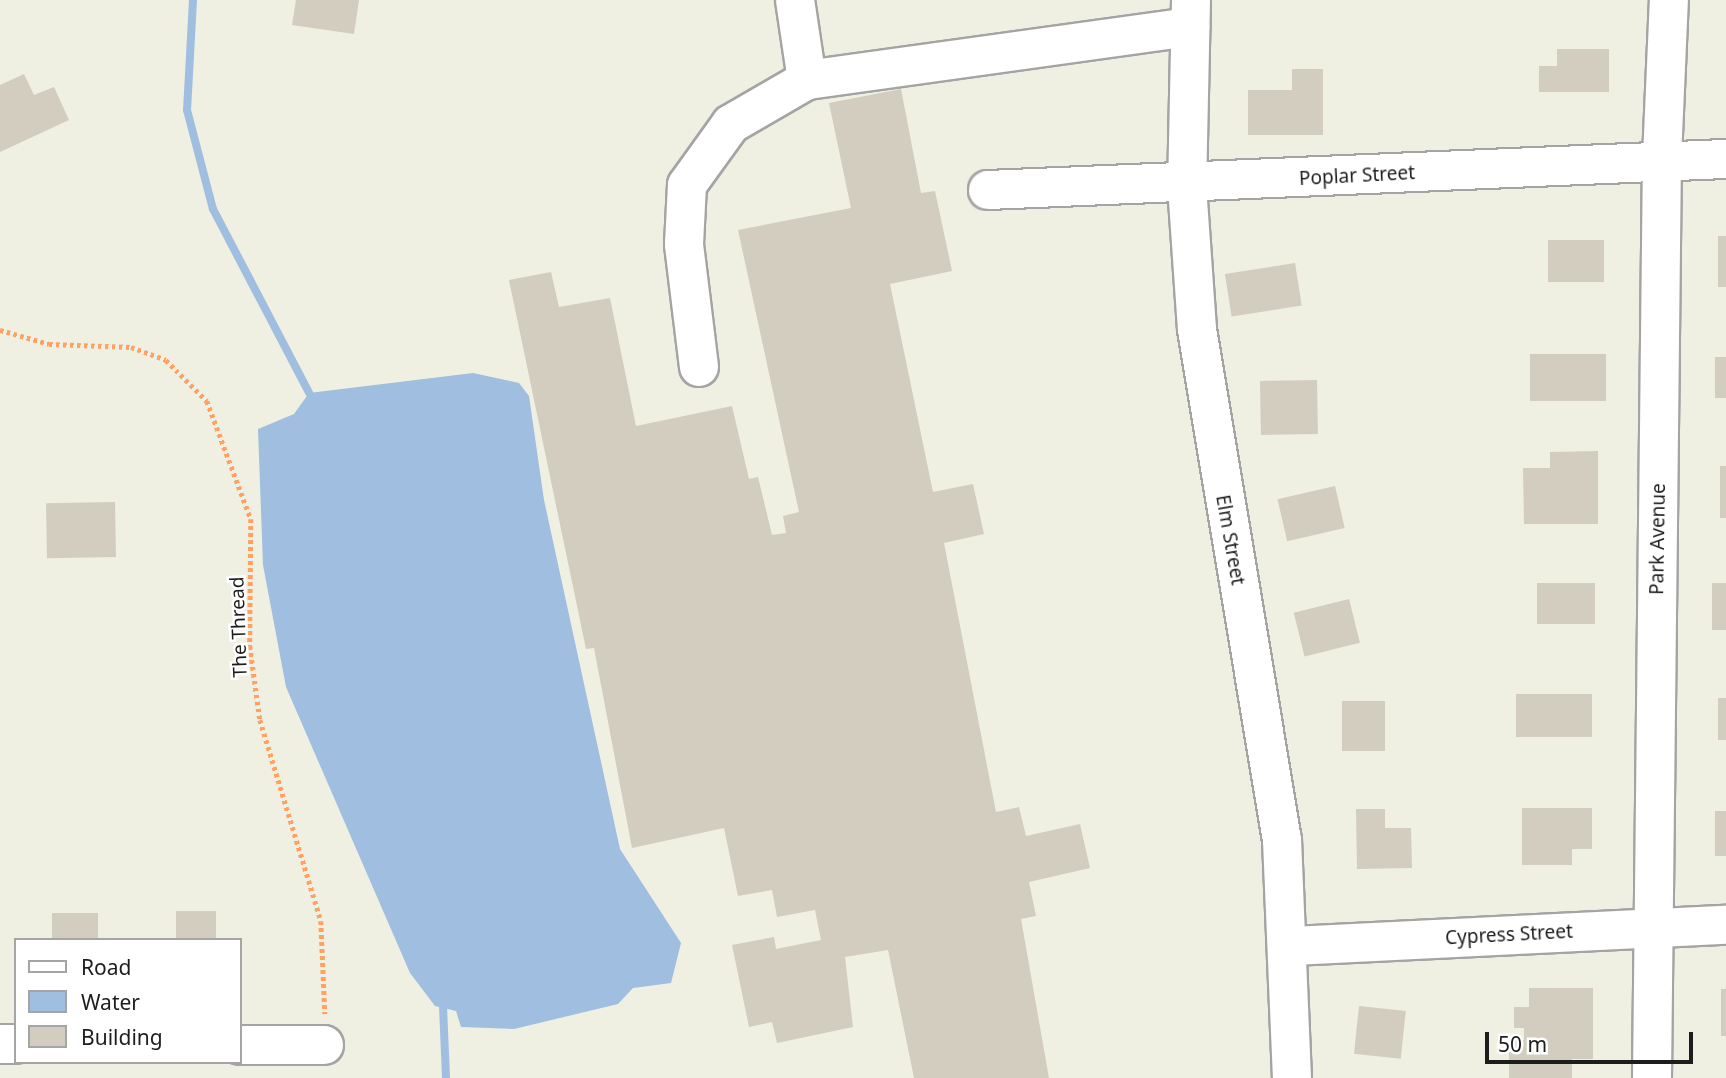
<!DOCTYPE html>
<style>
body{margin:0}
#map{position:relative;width:1726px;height:1078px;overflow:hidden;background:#efefe2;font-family:"Noto Sans",sans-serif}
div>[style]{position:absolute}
.water>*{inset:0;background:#9fbee0}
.stream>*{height:8px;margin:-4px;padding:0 4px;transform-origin:4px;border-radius:4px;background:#9fbee0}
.building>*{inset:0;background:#d2cdbf;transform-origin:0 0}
.path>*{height:4.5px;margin-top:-2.25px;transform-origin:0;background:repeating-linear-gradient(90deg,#ffa163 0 3.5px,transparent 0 7px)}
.roads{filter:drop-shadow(2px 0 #a4a4a4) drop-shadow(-2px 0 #a4a4a4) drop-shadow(0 2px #a4a4a4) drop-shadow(0 -2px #a4a4a4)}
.minor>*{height:38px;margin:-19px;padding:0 19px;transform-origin:19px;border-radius:19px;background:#fff}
span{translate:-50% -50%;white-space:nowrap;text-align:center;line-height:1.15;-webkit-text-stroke:5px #fff;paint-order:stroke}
.street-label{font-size:19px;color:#1d1d1d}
.legend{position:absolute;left:14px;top:938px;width:228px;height:126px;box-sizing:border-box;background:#fff;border:2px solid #a5a5a5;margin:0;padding:9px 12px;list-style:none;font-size:21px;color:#1d1d1d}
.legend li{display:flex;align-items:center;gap:14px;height:35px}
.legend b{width:35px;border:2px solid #a5a5a5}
.scale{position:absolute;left:1485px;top:1032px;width:208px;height:32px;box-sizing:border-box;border:4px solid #1d1d1d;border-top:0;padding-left:9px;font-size:21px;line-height:24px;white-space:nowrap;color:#1d1d1d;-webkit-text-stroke:5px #fff;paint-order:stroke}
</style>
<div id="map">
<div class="water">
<div style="clip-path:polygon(473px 373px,519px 383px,529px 396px,544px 500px,620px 849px,681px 943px,671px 983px,633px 988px,618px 1004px,514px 1029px,461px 1027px,456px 1011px,435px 1006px,410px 973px,286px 687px,263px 565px,258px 429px,294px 414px,309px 393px)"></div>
</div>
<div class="stream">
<div style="left:193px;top:0;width:110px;rotate:93.1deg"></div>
<div style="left:187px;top:110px;width:102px;rotate:75.3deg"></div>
<div style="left:213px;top:209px;width:208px;rotate:62.4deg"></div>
<div style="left:443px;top:1006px;width:72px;rotate:87.6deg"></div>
</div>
<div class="building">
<div style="clip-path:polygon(296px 0,359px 0,354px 34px,292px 25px)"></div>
<div style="clip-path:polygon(1557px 49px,1609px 49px,1609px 92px,1539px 92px,1539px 66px,1557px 66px)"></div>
<div style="clip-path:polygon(1292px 69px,1323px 69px,1323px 135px,1248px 135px,1248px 90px,1292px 90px)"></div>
<div style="clip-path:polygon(24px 74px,34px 95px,54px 87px,69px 120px,0 152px,0 85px)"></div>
<div style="clip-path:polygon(901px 89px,921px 193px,935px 191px,952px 271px,890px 284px,933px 492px,973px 484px,984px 534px,944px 543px,996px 812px,1019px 807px,1026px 836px,1080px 824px,1090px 868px,1029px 882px,1036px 916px,1021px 919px,1049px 1078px,914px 1078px,888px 950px,845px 957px,853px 1027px,777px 1043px,772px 1022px,749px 1027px,732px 945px,774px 937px,776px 949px,821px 940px,815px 910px,777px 917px,772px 890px,738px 896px,724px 828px,632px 848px,594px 648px,586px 649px,509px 280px,551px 272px,559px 307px,610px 298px,636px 426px,732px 406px,749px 479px,758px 477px,772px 535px,786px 533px,783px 516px,799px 512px,738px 230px,851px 208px,829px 103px)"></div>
<div style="left:1718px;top:236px;width:8px;height:51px"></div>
<div style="left:1548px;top:240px;width:56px;height:42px"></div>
<div style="left:1295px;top:263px;width:43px;height:71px;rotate:81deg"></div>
<div style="left:1530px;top:354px;width:76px;height:47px"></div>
<div style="left:1715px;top:357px;width:11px;height:41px"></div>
<div style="left:1317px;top:380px;width:54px;height:57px;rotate:89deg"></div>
<div style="clip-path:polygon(1598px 451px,1598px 524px,1524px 524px,1523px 468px,1550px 468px,1550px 452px)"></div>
<div style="left:1720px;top:466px;width:6px;height:52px"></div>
<div style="left:1335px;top:486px;width:43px;height:59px;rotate:77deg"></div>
<div style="left:115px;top:502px;width:55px;height:69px;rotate:89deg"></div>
<div style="left:1537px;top:583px;width:58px;height:41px"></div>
<div style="left:1712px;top:583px;width:14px;height:47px"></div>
<div style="left:1349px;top:599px;width:45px;height:57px;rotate:76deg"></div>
<div style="left:1516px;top:694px;width:76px;height:43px"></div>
<div style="left:1718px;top:698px;width:8px;height:42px"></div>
<div style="left:1342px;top:701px;width:43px;height:50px"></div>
<div style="clip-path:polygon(1522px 808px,1592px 808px,1592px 849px,1572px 849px,1572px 865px,1522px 865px)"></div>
<div style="clip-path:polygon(1356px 809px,1385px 809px,1385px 828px,1411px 828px,1412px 868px,1357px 869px)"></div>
<div style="left:1715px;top:811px;width:11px;height:45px"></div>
<div style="left:176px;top:911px;width:40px;height:29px"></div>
<div style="left:52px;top:913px;width:46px;height:27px"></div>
<div style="clip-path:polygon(1529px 988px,1593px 988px,1593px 1059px,1572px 1059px,1572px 1078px,1509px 1078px,1509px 1040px,1524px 1040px,1524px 1028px,1514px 1028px,1514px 1007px,1529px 1007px)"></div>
<div style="left:1721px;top:989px;width:5px;height:47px"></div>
<div style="left:1359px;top:1006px;width:47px;height:48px;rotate:6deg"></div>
</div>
<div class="path">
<div style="left:0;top:330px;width:51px;rotate:15.9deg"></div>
<div style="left:49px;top:344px;width:82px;rotate:2.1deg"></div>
<div style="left:131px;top:347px;width:37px;rotate:20deg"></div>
<div style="left:166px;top:360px;width:58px;rotate:45deg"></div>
<div style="left:207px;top:401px;width:126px;rotate:69.6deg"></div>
<div style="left:251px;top:519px;width:127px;rotate:90.5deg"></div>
<div style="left:250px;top:646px;width:75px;rotate:82.3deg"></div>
<div style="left:260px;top:720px;width:210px;rotate:73.1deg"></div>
<div style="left:321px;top:921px;width:93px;rotate:87.5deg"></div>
</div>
<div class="roads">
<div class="minor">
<div style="left:795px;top:0;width:81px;rotate:81.5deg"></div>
<div style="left:1191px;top:0;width:186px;rotate:91.2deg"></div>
<div style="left:1187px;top:186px;width:143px;rotate:86deg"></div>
<div style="left:1197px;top:329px;width:518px;rotate:80.56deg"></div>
<div style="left:1282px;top:840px;width:238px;rotate:87.6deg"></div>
<div style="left:988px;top:190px;width:739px;rotate:-2.41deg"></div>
<div style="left:699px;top:367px;width:124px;rotate:-97deg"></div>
<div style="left:684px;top:244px;width:59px;rotate:-87.1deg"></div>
<div style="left:687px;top:185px;width:75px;rotate:-54.2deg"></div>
<div style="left:731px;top:124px;width:88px;rotate:-30.1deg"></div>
<div style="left:807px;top:80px;width:387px;rotate:-7.9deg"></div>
<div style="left:1291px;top:946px;width:436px;rotate:-2.8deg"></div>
<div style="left:0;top:1044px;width:16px"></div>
<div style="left:240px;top:1045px;width:84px"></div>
<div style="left:1652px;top:1078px;width:920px;rotate:-89.38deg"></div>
<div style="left:1662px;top:158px;width:158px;rotate:-87.5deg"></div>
</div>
</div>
<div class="street-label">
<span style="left:1357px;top:176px;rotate:-3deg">Poplar Street</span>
<span style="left:1658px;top:539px;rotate:-89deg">Park Avenue</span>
<span style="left:1230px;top:540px;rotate:80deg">Elm Street</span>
<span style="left:239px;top:627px;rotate:-92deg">The Thread</span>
<span style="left:1509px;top:935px;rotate:-3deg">Cypress Street</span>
</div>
<ul class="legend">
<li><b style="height:9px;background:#fff"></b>Road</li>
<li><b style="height:19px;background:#9fbee0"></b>Water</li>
<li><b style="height:19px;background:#d2cdbf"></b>Building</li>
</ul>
<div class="scale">50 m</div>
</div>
